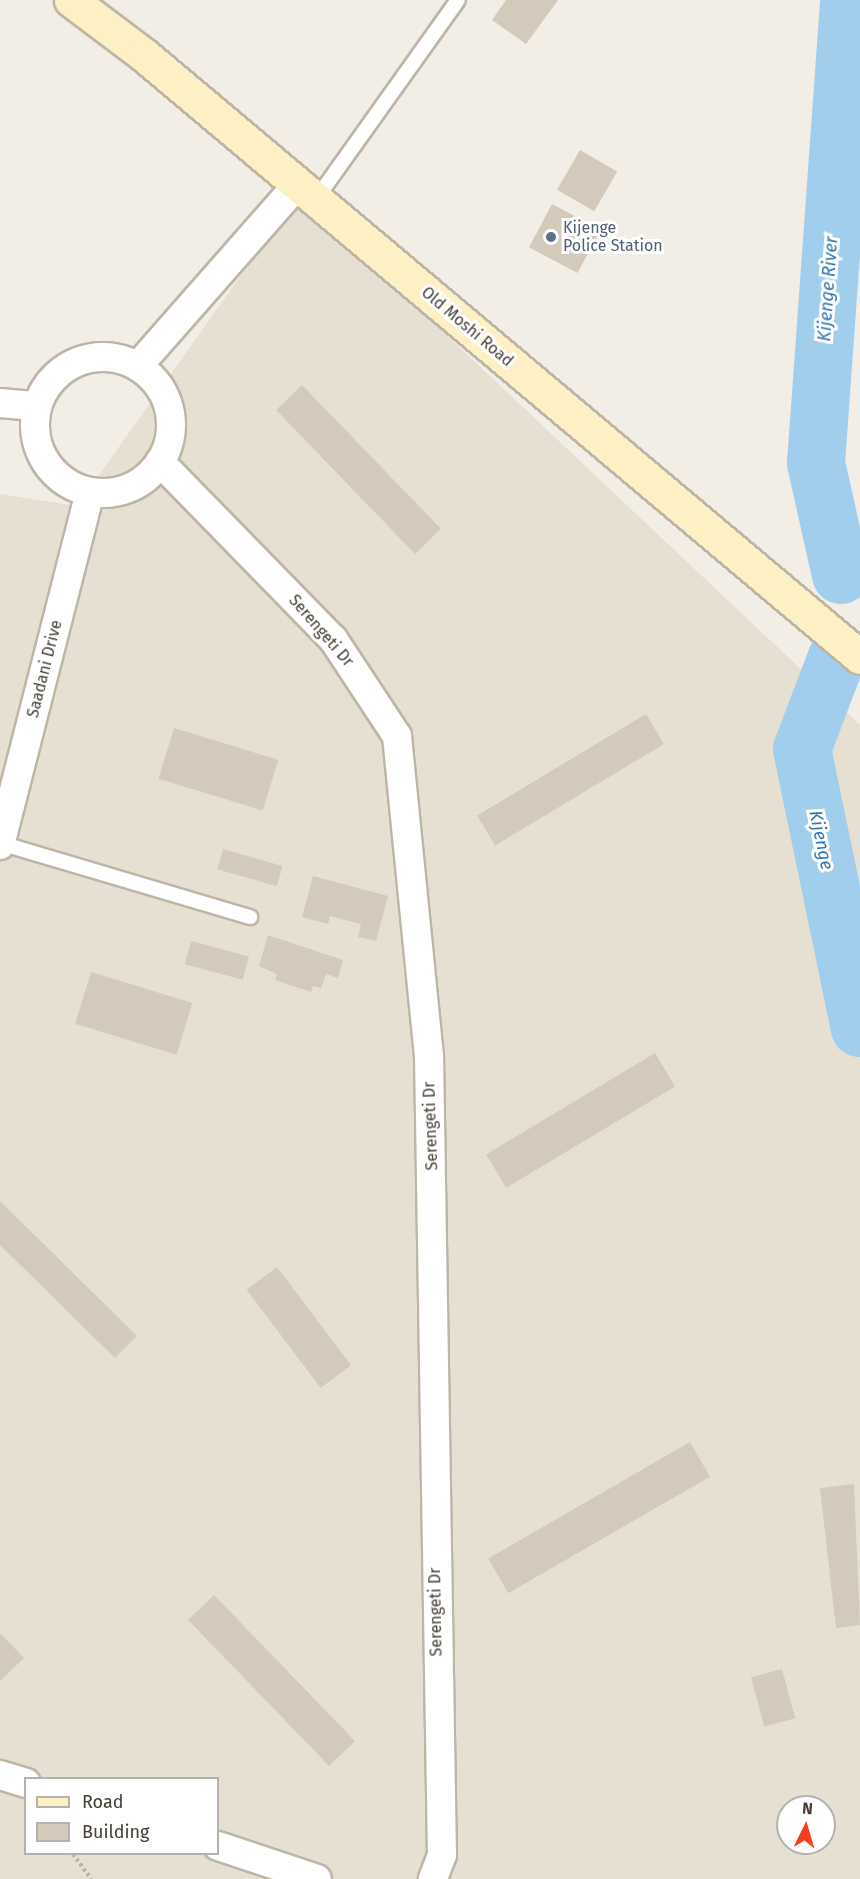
<!DOCTYPE html>
<style>
body{margin:0}
#map{position:relative;width:860px;height:1879px;overflow:hidden;background:#f2eee5;font-family:"Fira Sans",sans-serif}
div>[style]{position:absolute}
.residential>*{inset:0;background:#e6e0d3}
.river>*{height:58px;margin:-29px;padding:0 29px;transform-origin:29px;border-radius:29px;background:#a2ceee}
.building>*{inset:0;background:#d3cabb;transform-origin:0 0}
.path>*{height:4px;margin-top:-2px;transform-origin:0;background:repeating-linear-gradient(90deg,#beb29a 0 3px,transparent 0 6px)}
.roads{filter:drop-shadow(2px 0 #bdb6a8) drop-shadow(-2px 0 #bdb6a8) drop-shadow(0 2px #bdb6a8) drop-shadow(0 -2px #bdb6a8)}
.service>*{height:14px;margin:-7px;padding:0 7px;transform-origin:7px;border-radius:7px;background:#fff}
.minor>*{height:28px;margin:-14px;padding:0 14px;transform-origin:14px;border-radius:14px;background:#fff}
.minor>.ring{margin:-14px;padding:0;box-sizing:content-box;background:none;border:28px solid #fff;border-radius:50%}
.secondary>*{height:33px;margin:-16.5px;padding:0 16.5px;transform-origin:16.5px;border-radius:16.5px;background:#fdf0c4}
.dots>*{width:16px;height:16px;translate:-50% -50%;box-sizing:border-box;border:3px solid #fff;border-radius:50%}
span{translate:-50% -50%;white-space:nowrap;text-align:center;line-height:1.15;-webkit-text-stroke:6px #fff;paint-order:stroke}
.service-label{font-size:16px;color:#4e5e75}
.left{translate:0 -50%;text-align:left}
.street-label{font-size:16px;color:#443e35}
.water-label{font-size:18px;color:#3276ac;font-style:italic}
.legend{position:absolute;left:24px;top:1777px;width:195px;height:78px;box-sizing:border-box;background:#fff;border:2px solid #b4b2ae;margin:0;padding:8px 10px;list-style:none;font-size:18px;color:#443e35}
.legend li{display:flex;align-items:center;gap:12px;height:30px}
.legend b{width:30px;border:2px solid #b4b2ae}
.north{position:absolute;left:776px;top:1795px;width:60px;height:60px;box-sizing:border-box;background:#fff;border:2px solid #b4b2ae;border-radius:50%;rotate:5deg;font-size:16px;font-weight:700;line-height:24px;text-align:center;color:#443e35}
.north::after{content:'';display:block;margin:auto;width:21px;height:27px;background:#f33f1b;clip-path:polygon(50% 0,100% 100%,50% 72%,0 100%)}
</style>
<div id="map">
<div class="residential">
<div style="clip-path:polygon(evenodd,298px 195px,860px 725px,860px 1879px,0 1879px,0 494px,77px 506px,298px 195px,26px 1778px,218px 1778px,218px 1854px,26px 1854px,26px 1778px,298px 195px,788px 1807px,824px 1807px,824px 1843px,788px 1843px,788px 1807px)"></div>
</div>
<div class="river">
<div style="left:841px;top:575px;width:115px;rotate:-102.6deg"></div>
<div style="left:816px;top:463px;width:464px;rotate:-85.9deg"></div>
<div style="left:837px;top:657px;width:98px;rotate:110.8deg"></div>
<div style="left:802px;top:749px;width:285px;rotate:78.3deg"></div>
</div>
<div class="building">
<div style="clip-path:polygon(506px 0,558px 0,526px 44px,492px 20px)"></div>
<div style="left:580px;top:150px;width:43px;height:46px;rotate:30deg"></div>
<div style="left:552px;top:204px;width:55px;height:49px;rotate:28deg"></div>
<div style="left:302px;top:385px;width:200px;height:36px;rotate:46deg"></div>
<div style="left:646px;top:714px;width:35px;height:197px;rotate:59deg"></div>
<div style="left:174px;top:728px;width:109px;height:53px;rotate:17deg"></div>
<div style="left:223px;top:849px;width:62px;height:21px;rotate:16deg"></div>
<div style="clip-path:polygon(313px 876px,388px 896px,376px 941px,358px 937px,361px 924px,330px 916px,328px 924px,302px 917px)"></div>
<div style="clip-path:polygon(268px 935px,343px 960px,338px 978px,326px 974px,321px 988px,313px 986px,311px 992px,275px 980px,277px 974px,259px 966px)"></div>
<div style="left:191px;top:941px;width:60px;height:24px;rotate:15deg"></div>
<div style="left:91px;top:972px;width:106px;height:54px;rotate:17deg"></div>
<div style="left:655px;top:1053px;width:39px;height:197px;rotate:59deg"></div>
<div style="clip-path:polygon(0 1201px,137px 1336px,115px 1358px,0 1245px)"></div>
<div style="left:277px;top:1267px;width:123px;height:38px;rotate:53deg"></div>
<div style="left:690px;top:1442px;width:40px;height:233px;rotate:60deg"></div>
<div style="clip-path:polygon(854px 1484px,860px 1625px,836px 1628px,820px 1488px)"></div>
<div style="left:214px;top:1595px;width:203px;height:36px;rotate:46deg"></div>
<div style="clip-path:polygon(0 1633px,24px 1658px,0 1681px)"></div>
<div style="left:782px;top:1669px;width:51px;height:32px;rotate:75deg"></div>
</div>
<div class="path">
<div style="left:73px;top:1854px;width:31px;rotate:54deg"></div>
</div>
<div class="roads">
<div class="service">
<div style="left:316px;top:199px;width:244px;rotate:-54.5deg"></div>
<div style="left:0;top:843px;width:261px;rotate:16.5deg"></div>
</div>
<div class="minor">
<div class="ring" style="left:35px;top:357px;width:108px;height:108px"></div>
<div style="left:138px;top:366px;width:242px;rotate:-48.7deg"></div>
<div style="left:0;top:403px;width:37px;rotate:5deg"></div>
<div style="left:160px;top:462px;width:248px;rotate:45.7deg"></div>
<div style="left:333px;top:639px;width:116px;rotate:56.6deg"></div>
<div style="left:397px;top:736px;width:322px;rotate:84.3deg"></div>
<div style="left:429px;top:1056px;width:799px;rotate:89.07deg"></div>
<div style="left:442px;top:1855px;width:26px;rotate:111deg"></div>
<div style="left:0;top:845px;width:364px;rotate:-75.7deg"></div>
<div style="left:0;top:1775px;width:27px;rotate:17deg"></div>
<div style="left:218px;top:1846px;width:104px;rotate:18.4deg"></div>
</div>
<div class="secondary">
<div style="left:71px;top:0;width:91px;rotate:37deg"></div>
<div style="left:144px;top:55px;width:935px;rotate:40.06deg"></div>
</div>
</div>
<div class="dots">
<div style="left:551px;top:237px;background:#5c6f8a"></div>
</div>
<div class="service-label">
<span class="left" style="left:563px;top:237px">Kijenge<br>Police Station</span>
</div>
<div class="street-label">
<span style="left:467px;top:327px;rotate:40deg">Old Moshi Road</span>
<span style="left:321px;top:631px;rotate:49deg">Serengeti Dr</span>
<span style="left:45px;top:669px;rotate:-76deg">Saadani Drive</span>
<span style="left:431px;top:1126px;rotate:-92deg">Serengeti Dr</span>
<span style="left:436px;top:1612px;rotate:-91deg">Serengeti Dr</span>
</div>
<div class="water-label">
<span style="left:828px;top:289px;rotate:-86deg">Kijenge River</span>
<span style="left:821px;top:840px;rotate:78deg">Kijenge</span>
</div>
<ul class="legend">
<li><b style="height:8px;background:#fdf0c4"></b>Road</li>
<li><b style="height:16px;background:#d3cabb"></b>Building</li>
</ul>
<div class="north">N</div>
</div>
